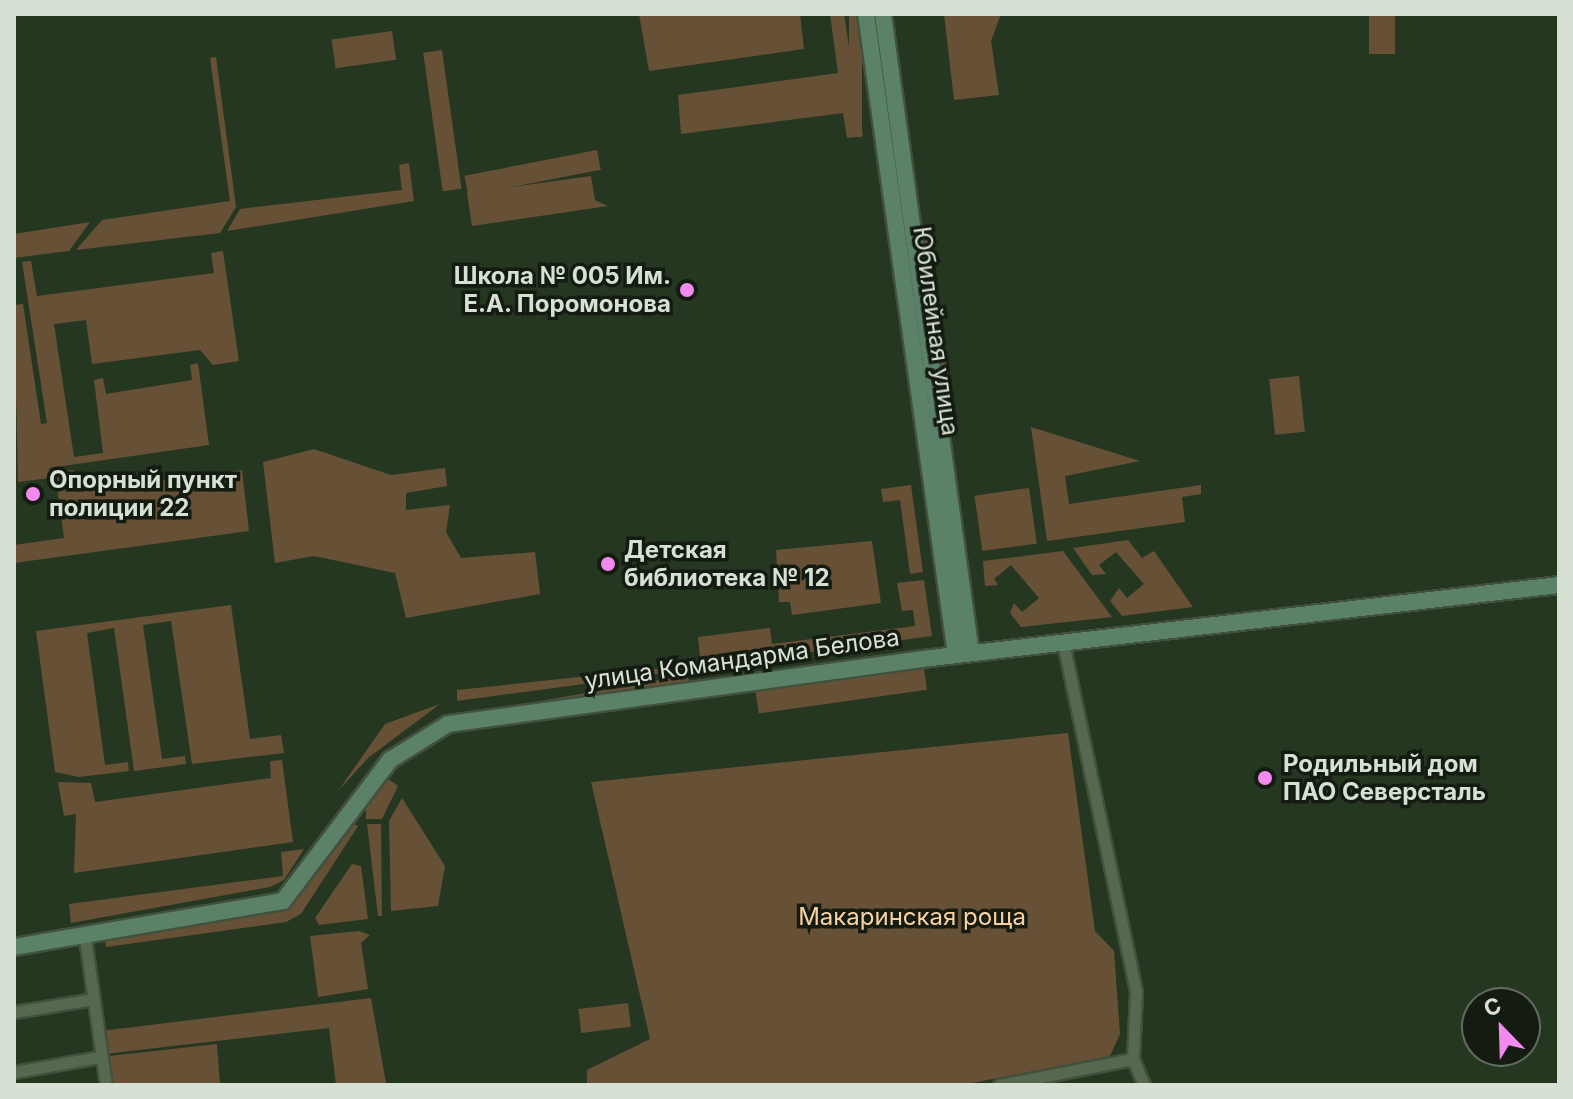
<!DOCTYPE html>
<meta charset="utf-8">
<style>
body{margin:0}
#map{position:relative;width:1573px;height:1099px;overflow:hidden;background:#263721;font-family:Inter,sans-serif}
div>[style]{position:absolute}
.green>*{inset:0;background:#665137;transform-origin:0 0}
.roads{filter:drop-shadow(2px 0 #42513e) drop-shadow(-2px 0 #42513e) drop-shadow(0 2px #42513e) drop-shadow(0 -2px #42513e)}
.street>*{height:11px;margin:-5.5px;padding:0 5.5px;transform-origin:5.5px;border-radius:5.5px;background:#566850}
.secondary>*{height:16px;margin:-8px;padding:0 8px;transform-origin:8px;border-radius:8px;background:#5b8169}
.dots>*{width:22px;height:22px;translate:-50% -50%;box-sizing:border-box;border:4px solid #141c12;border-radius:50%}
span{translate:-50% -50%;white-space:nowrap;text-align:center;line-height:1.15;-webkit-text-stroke:7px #141c12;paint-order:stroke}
.poi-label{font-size:24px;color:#d7e1d3;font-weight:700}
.right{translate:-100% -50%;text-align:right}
.left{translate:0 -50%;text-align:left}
.street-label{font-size:24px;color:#d7e1d3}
.park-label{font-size:24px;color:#fbd1a0}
.frame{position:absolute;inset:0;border:16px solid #d7e1d3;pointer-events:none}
.north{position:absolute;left:1461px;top:987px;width:80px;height:80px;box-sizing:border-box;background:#141c12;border:2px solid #626b5f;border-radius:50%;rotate:337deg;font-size:22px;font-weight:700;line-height:32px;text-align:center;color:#d7e1d3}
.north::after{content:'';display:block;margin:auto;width:28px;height:36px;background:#f489f0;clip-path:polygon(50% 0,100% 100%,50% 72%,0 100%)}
</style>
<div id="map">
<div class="green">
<div style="clip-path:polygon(639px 14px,800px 14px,804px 49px,649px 71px)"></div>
<div style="clip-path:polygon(830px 14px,844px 14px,863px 136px,847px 138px,843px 113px,681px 134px,678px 95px,838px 73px)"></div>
<div style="left:849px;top:14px;width:13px;height:123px"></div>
<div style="clip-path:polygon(944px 14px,1001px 14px,991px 41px,999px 95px,954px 100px)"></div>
<div style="left:1369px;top:14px;width:26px;height:40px"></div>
<div style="left:392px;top:31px;width:29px;height:61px;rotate:82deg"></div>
<div style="left:442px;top:50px;width:140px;height:19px;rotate:82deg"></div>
<div style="clip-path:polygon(216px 57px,236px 207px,220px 233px,76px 250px,102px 220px,230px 201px,210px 58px)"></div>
<div style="left:597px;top:150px;width:20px;height:135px;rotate:79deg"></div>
<div style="clip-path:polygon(409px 163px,414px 201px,227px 231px,240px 209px,402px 190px,399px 165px)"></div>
<div style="clip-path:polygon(591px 176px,595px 200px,608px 206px,472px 226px,467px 193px)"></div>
<div style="clip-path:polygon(90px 222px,69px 251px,14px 258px,14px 234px)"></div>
<div style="left:929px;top:240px;width:180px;height:10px;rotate:82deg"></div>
<div style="clip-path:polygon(223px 251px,239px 361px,213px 365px,200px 350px,92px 364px,86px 320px,54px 324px,74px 457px,103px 453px,94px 380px,103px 378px,106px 394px,192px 380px,190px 365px,198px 363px,209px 445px,49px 468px,50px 478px,18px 482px,14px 305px,23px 304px,41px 424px,47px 423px,22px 262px,31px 261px,37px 296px,214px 273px,211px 253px)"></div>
<div style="left:1299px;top:376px;width:56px;height:30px;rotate:84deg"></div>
<div style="clip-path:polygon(1031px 427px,1140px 461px,1065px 476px,1069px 504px,1201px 485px,1201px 494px,1182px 497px,1185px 522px,1047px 541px)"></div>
<div style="clip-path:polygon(314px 449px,391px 475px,445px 468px,447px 486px,406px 493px,406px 510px,450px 505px,446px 532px,461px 558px,535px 552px,540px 594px,406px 618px,395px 573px,314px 556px,275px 563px,263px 462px)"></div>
<div style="clip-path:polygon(74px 470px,78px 492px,242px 470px,249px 531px,14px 563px,14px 545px,64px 538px,55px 472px)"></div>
<div style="clip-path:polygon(911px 485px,923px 572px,910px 574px,900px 500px,883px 502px,881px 489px)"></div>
<div style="left:1029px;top:488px;width:56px;height:55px;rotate:82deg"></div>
<div style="clip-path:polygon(1128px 540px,1142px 558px,1154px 551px,1193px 607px,1122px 616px,1110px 601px,1119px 588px,1127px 598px,1144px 584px,1116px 552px,1099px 565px,1106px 574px,1092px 575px,1073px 548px)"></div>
<div style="clip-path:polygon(872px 541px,881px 603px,792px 615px,790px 602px,779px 602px,776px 550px)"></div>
<div style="clip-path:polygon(1063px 551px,1112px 617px,1021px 627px,1010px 613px,1014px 603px,1022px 612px,1039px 598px,1011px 565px,994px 579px,998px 585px,985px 586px,983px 561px)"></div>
<div style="clip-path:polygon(924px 580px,932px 636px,701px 667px,698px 637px,770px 628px,772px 644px,915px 626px,913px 610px,902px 611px,897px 583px)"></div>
<div style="clip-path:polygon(231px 605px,250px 739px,281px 735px,284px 753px,192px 764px,171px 621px,143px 625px,162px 759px,185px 756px,186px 764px,134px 771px,114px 628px,87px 633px,105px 765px,128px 762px,129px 771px,79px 777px,55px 772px,36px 631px)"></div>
<div style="clip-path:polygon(684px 666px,687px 670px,457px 701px,457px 690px)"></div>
<div style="left:924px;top:668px;width:22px;height:170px;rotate:82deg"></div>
<div style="left:688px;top:675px;width:11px;height:233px;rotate:80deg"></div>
<div style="clip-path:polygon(440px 704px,368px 758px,338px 791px,385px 724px)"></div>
<div style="clip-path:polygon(1068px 733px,1095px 931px,1114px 951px,1120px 1034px,1110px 1056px,962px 1085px,587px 1085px,587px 1070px,650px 1039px,591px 782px)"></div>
<div style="clip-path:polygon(282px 760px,293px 842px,74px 873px,76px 814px,64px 816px,58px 782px,91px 783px,95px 802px,271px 778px,270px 761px)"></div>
<div style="clip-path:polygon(384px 776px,398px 786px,382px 819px,366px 819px,366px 805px)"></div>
<div style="clip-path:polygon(402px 798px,445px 866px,438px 906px,391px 911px,389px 821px)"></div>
<div style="clip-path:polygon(351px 822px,358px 826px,301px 914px,286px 922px,106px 947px,105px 938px,274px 913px,295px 902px)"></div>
<div style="clip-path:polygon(367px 824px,381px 824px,382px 916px,378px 916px)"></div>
<div style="clip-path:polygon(304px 849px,284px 880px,270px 887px,71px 923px,69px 904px,283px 876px,281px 852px)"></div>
<div style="clip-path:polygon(352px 864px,361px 866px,368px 919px,319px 925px,315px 918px)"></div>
<div style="clip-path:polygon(359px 931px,370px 935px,361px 943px,368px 989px,318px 997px,310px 936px)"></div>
<div style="clip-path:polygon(371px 998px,386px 1083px,336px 1085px,329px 1028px,104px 1054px,101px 1031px)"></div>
<div style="left:628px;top:1003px;width:24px;height:50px;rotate:83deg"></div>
<div style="clip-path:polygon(217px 1044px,220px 1085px,106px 1085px,100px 1057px)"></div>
</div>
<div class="roads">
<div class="street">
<div style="left:1063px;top:642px;width:358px;rotate:78.2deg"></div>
<div style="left:1136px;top:992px;width:67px;rotate:92.6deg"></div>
<div style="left:1133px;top:1059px;width:28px;rotate:67deg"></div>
<div style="left:85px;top:938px;width:148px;rotate:81.9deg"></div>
<div style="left:14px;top:1012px;width:80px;rotate:-9.3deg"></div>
<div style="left:14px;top:1072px;width:87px;rotate:-9.9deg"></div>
<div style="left:999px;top:1085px;width:136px;rotate:-11deg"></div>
</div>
<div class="secondary">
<div style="left:866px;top:14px;width:647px;rotate:82.01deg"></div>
<div style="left:883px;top:14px;width:645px;rotate:82.16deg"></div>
<div style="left:14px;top:947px;width:273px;rotate:-9.7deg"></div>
<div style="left:283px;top:901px;width:177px;rotate:-52.8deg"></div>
<div style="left:390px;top:760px;width:68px;rotate:-31.8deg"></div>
<div style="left:448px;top:724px;width:487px;rotate:-7.8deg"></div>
<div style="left:931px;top:658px;width:632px;rotate:-6.63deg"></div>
</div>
</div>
<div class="dots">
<div style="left:687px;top:290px;background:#f489f0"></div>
<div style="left:33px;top:494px;background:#f489f0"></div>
<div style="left:608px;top:564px;background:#f489f0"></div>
<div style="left:1265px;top:778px;background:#f489f0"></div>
</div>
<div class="poi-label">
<span class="right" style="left:671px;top:290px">Школа № 005 Им.<br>Е.А. Поромонова</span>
<span class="left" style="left:49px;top:494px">Опорный пункт<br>полиции 22</span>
<span class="left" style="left:624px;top:564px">Детская<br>библиотека № 12</span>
<span class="left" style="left:1283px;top:778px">Родильный дом<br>ПАО Северсталь</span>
</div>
<div class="street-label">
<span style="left:936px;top:331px;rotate:82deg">Юбилейная улица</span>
<span style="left:742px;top:659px;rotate:-8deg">улица Командарма Белова</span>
</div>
<div class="park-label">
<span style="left:912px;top:917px">Макаринская роща</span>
</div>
<div class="frame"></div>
<div class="north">С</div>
</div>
